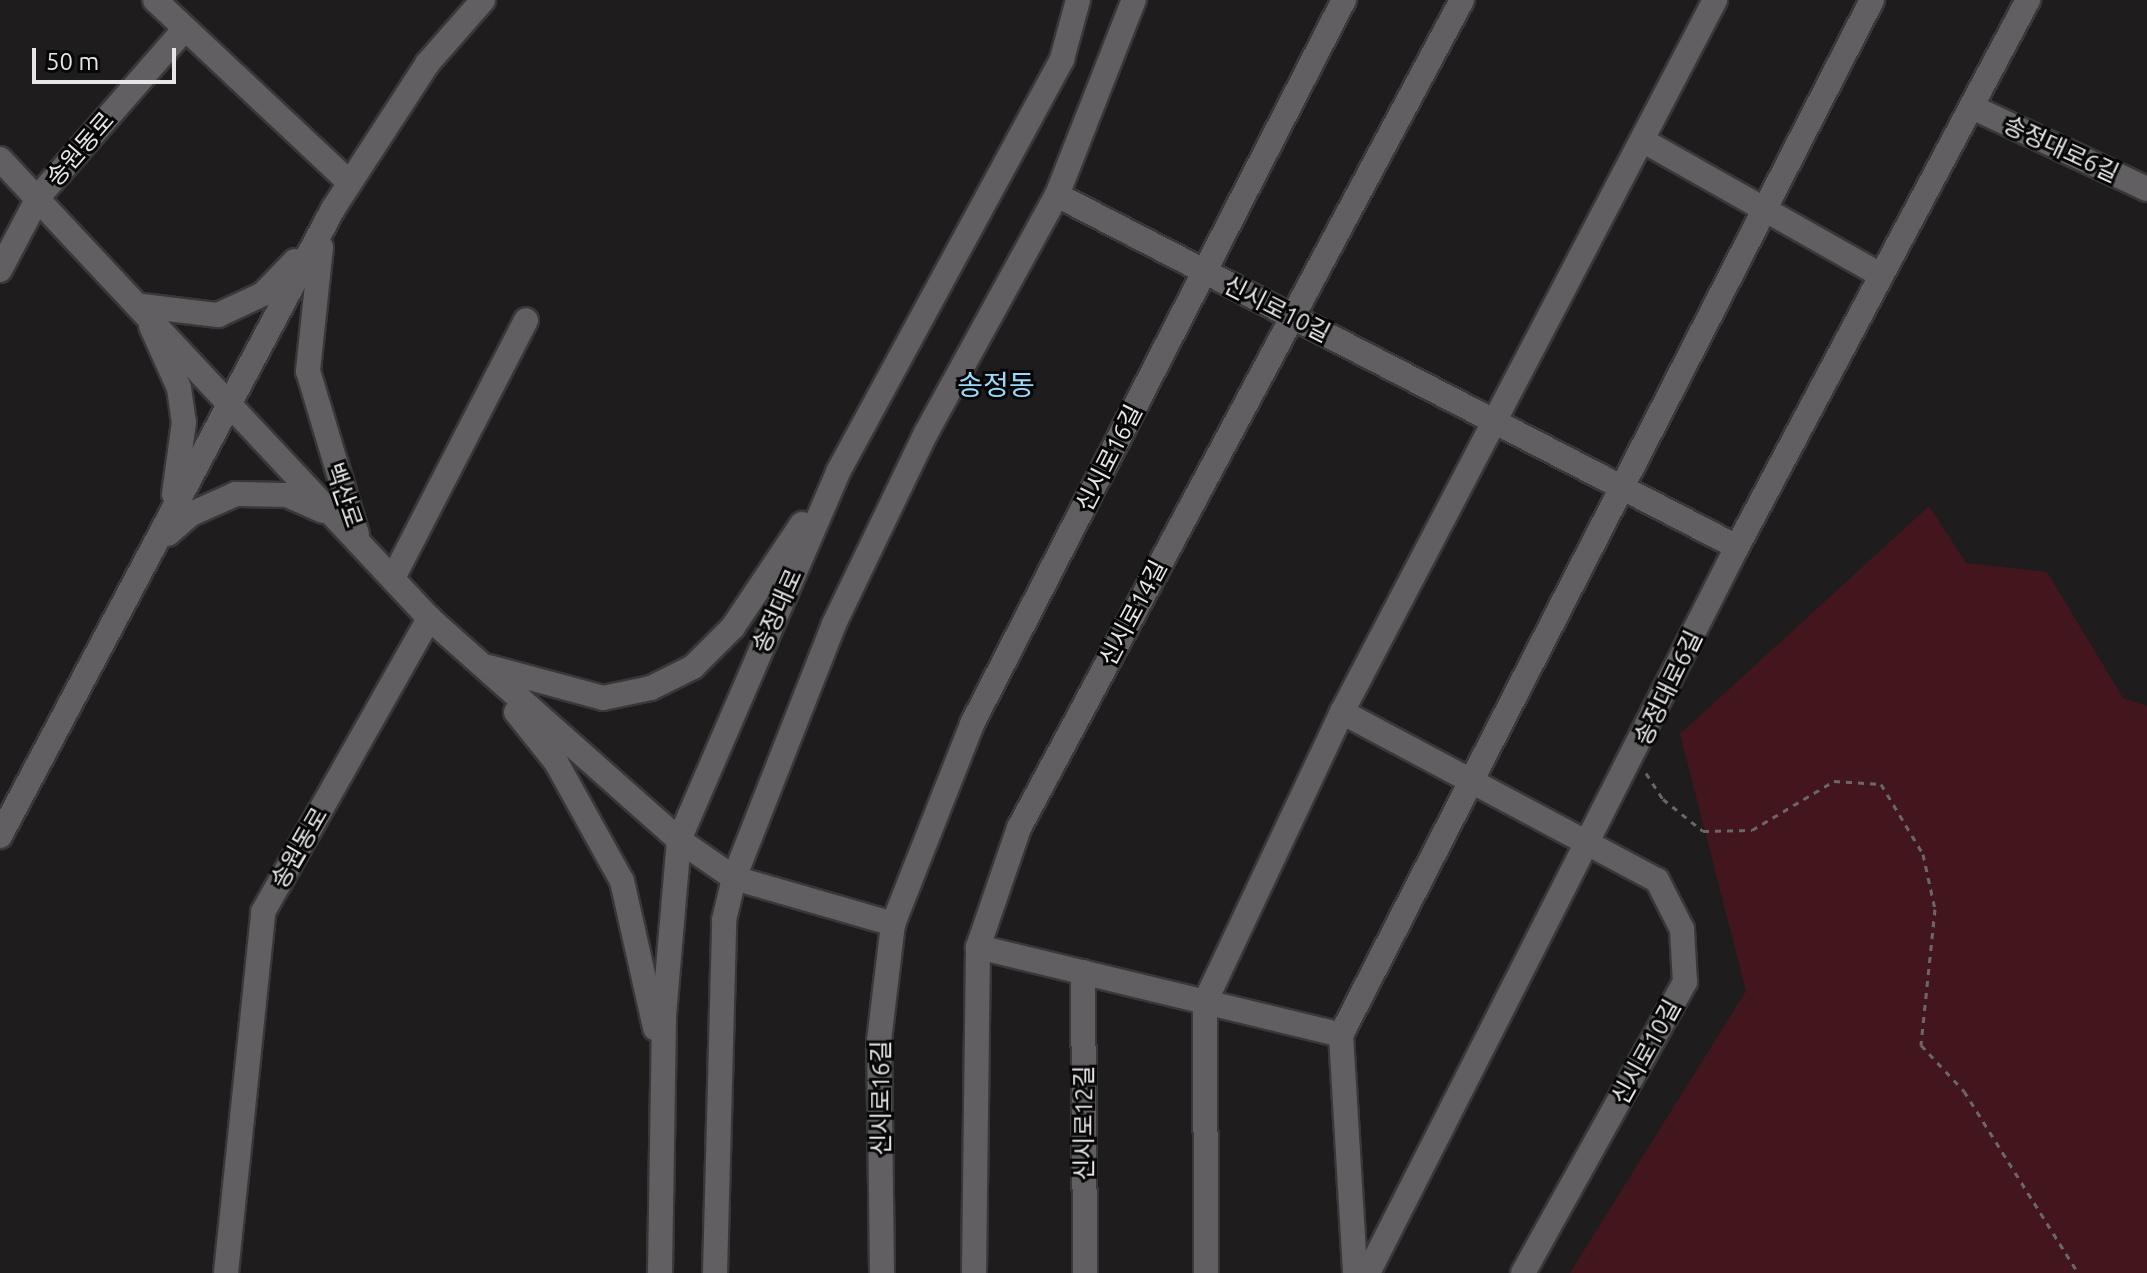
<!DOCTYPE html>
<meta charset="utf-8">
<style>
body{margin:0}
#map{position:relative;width:2147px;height:1273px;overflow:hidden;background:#1e1c1d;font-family:Ubuntu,"Noto Sans KR",sans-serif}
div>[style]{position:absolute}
.green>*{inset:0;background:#43161e}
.path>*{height:3px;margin-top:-1.5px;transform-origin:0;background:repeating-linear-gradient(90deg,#696768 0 6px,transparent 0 12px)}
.roads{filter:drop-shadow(2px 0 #393739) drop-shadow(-2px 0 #393739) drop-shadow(0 2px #393739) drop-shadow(0 -2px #393739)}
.minor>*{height:24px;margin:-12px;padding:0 12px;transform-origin:12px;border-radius:12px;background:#615f61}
span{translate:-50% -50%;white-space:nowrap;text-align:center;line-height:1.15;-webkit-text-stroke:6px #070707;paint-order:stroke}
.street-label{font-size:24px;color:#e7e5e6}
.quarter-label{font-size:28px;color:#9adafc}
.scale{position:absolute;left:32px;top:48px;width:144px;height:36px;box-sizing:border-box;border:4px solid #e7e5e6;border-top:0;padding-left:10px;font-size:24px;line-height:28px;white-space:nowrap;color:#e7e5e6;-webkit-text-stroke:6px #070707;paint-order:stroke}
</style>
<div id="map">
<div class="green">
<div style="clip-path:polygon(1929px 506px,1966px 563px,2047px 572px,2123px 698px,2147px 706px,2147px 1273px,1570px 1273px,1746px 991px,1680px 734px)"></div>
</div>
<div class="path">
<div style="left:1646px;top:773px;width:31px;rotate:57deg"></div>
<div style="left:1663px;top:799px;width:51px;rotate:38.7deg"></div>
<div style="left:1703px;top:831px;width:49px;rotate:-1.2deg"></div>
<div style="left:1752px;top:830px;width:96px;rotate:-30.9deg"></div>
<div style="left:1834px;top:781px;width:47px;rotate:3.7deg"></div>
<div style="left:1881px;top:784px;width:82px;rotate:59deg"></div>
<div style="left:1923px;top:854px;width:56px;rotate:77.7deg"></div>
<div style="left:1935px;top:909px;width:137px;rotate:95.9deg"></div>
<div style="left:1921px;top:1045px;width:63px;rotate:46.9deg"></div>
<div style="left:1964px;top:1091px;width:215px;rotate:57.9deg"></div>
</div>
<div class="roads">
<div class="minor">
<div style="left:155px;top:0;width:266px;rotate:43.2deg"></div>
<div style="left:1974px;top:108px;width:191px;rotate:25.1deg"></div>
<div style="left:1642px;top:140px;width:272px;rotate:29.5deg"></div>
<div style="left:0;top:159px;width:628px;rotate:46.93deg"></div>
<div style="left:429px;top:618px;width:334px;rotate:41.6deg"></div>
<div style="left:679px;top:840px;width:67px;rotate:34.6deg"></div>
<div style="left:734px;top:878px;width:166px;rotate:16.1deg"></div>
<div style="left:1057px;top:195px;width:766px;rotate:27.37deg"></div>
<div style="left:321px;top:247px;width:125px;rotate:96deg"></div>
<div style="left:308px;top:371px;width:170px;rotate:73.3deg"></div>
<div style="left:0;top:270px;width:84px;rotate:-62.2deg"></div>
<div style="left:39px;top:196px;width:220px;rotate:-48.9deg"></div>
<div style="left:142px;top:306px;width:77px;rotate:6.8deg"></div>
<div style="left:218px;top:315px;width:50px;rotate:-25deg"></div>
<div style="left:263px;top:294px;width:46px;rotate:-45.9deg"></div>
<div style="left:151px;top:326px;width:68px;rotate:65.7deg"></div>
<div style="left:179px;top:388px;width:34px;rotate:82deg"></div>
<div style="left:184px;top:422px;width:73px;rotate:97.9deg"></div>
<div style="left:168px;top:534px;width:30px;rotate:-41deg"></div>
<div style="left:191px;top:514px;width:49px;rotate:-24deg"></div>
<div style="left:236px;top:494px;width:51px;rotate:1.1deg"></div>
<div style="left:287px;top:495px;width:39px;rotate:24deg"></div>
<div style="left:393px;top:578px;width:290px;rotate:-62.7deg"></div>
<div style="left:489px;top:667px;width:118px;rotate:15.2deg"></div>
<div style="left:603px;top:698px;width:49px;rotate:-11.8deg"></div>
<div style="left:651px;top:688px;width:47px;rotate:-26.6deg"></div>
<div style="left:693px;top:667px;width:57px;rotate:-45deg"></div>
<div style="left:733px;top:627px;width:124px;rotate:-56.2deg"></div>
<div style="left:516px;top:712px;width:64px;rotate:51.3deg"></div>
<div style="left:556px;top:762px;width:136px;rotate:61deg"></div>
<div style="left:622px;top:881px;width:151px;rotate:77.3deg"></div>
<div style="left:1342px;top:712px;width:357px;rotate:28.1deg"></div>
<div style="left:1657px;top:880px;width:55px;rotate:63deg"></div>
<div style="left:1682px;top:929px;width:53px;rotate:86.8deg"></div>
<div style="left:1685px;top:982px;width:333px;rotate:119.1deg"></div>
<div style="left:0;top:836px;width:710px;rotate:-62.03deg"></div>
<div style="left:333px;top:209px;width:173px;rotate:-57deg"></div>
<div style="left:427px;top:64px;width:85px;rotate:-48.8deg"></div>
<div style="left:978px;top:947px;width:374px;rotate:13.6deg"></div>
<div style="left:1083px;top:972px;width:301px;rotate:89.6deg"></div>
<div style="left:1341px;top:1035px;width:1163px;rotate:-62.84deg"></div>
<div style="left:1341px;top:1035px;width:238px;rotate:86.6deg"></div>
<div style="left:226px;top:1273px;width:363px;rotate:-84.1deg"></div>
<div style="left:263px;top:912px;width:338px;rotate:-60.5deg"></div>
<div style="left:660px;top:1273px;width:258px;rotate:-89.1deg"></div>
<div style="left:664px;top:1015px;width:176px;rotate:-85.1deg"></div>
<div style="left:679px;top:840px;width:401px;rotate:-66.6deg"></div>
<div style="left:838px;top:472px;width:470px;rotate:-61.5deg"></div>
<div style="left:1062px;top:59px;width:61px;rotate:-74.8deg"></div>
<div style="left:715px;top:1273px;width:353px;rotate:-88.5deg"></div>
<div style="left:724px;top:920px;width:43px;rotate:-76.6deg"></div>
<div style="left:734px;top:878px;width:273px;rotate:-68.5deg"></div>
<div style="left:834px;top:624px;width:212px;rotate:-64.3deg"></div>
<div style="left:926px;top:433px;width:272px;rotate:-61.2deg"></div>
<div style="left:1057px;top:195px;width:210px;rotate:-68.5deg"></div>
<div style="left:882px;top:1273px;width:232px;rotate:-90.7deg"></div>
<div style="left:879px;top:1041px;width:118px;rotate:-83.2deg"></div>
<div style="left:893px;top:924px;width:215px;rotate:-68.4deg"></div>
<div style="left:972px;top:724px;width:814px;rotate:-62.81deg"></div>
<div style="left:974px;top:1273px;width:326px;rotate:-89.3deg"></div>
<div style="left:978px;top:947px;width:126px;rotate:-71deg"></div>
<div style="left:1019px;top:828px;width:939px;rotate:-61.85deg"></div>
<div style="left:1206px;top:1273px;width:271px;rotate:-90.2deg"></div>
<div style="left:1205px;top:1002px;width:321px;rotate:-64.7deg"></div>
<div style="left:1342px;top:712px;width:804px;rotate:-62.35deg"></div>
<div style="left:1368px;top:1273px;width:814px;rotate:-63.06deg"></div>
<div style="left:1737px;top:547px;width:620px;rotate:-61.99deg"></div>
</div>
</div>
<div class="street-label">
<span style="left:80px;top:149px;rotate:-49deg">송원동로</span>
<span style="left:2061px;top:149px;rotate:25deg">송정대로6길</span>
<span style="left:1277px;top:309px;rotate:27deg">신시로10길</span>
<span style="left:1109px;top:458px;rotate:-63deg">신시로16길</span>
<span style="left:344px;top:495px;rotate:71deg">백산로</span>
<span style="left:777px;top:611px;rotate:-66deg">송정대로</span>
<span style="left:1133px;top:613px;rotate:-62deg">신시로14길</span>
<span style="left:1668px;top:688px;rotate:-64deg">송정대로6길</span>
<span style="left:299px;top:848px;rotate:-60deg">송원동로</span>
<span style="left:1646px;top:1052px;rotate:-61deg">신시로10길</span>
<span style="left:881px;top:1098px;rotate:-90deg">신시로16길</span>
<span style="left:1084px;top:1123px;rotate:-90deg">신시로12길</span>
</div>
<div class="quarter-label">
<span style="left:996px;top:385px">송정동</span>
</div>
<div class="scale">50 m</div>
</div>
